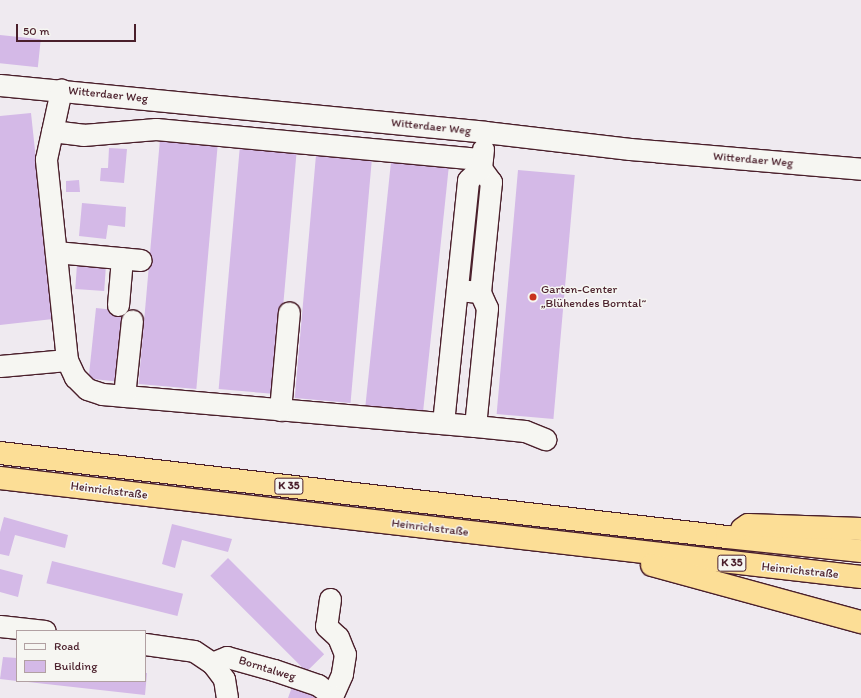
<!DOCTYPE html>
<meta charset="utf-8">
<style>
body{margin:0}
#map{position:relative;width:861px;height:698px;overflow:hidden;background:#efeaf0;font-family:Itim,sans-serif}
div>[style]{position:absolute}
.building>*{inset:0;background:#d4b9e7;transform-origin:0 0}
.roads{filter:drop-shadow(1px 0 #4a1f2b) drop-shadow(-1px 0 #4a1f2b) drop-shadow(0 1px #4a1f2b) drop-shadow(0 -1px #4a1f2b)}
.minor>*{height:21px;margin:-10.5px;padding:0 10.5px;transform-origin:10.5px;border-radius:10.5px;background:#f6f6f2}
.highway>*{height:22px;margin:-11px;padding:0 11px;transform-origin:11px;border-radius:11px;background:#fcde96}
.dots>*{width:11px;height:11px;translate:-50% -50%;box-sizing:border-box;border:2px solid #f6f6f2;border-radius:50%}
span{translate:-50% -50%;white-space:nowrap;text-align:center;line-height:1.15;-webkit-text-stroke:3px #f6f6f2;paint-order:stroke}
.shield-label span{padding:1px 3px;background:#f6f6f2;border:1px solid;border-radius:3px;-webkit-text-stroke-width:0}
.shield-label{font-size:11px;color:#4a1f2b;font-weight:700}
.street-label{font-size:12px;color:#4a1f2b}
.poi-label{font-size:12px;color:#4a1f2b}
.left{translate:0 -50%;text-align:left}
.legend{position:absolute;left:16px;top:630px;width:130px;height:52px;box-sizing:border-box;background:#f6f6f2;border:1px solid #b1a0a2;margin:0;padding:5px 7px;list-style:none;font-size:12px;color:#4a1f2b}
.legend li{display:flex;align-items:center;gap:8px;height:20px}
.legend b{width:20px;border:1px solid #b1a0a2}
.scale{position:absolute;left:16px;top:24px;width:120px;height:18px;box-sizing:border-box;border:2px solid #4a1f2b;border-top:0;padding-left:5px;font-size:12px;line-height:14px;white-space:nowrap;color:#4a1f2b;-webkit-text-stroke:3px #f6f6f2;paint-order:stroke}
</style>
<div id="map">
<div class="building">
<div style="left:0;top:35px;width:41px;height:28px;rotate:6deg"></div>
<div style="clip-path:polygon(31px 113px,53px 319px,0 325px,0 116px)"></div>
<div style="left:160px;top:139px;width:58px;height:246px;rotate:5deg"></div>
<div style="left:240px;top:145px;width:57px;height:245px;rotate:5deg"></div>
<div style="clip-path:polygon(109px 148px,127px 149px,124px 183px,100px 181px,101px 168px,108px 168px)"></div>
<div style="left:316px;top:155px;width:56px;height:244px;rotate:5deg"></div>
<div style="left:391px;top:162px;width:58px;height:246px;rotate:6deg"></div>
<div style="left:518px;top:170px;width:57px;height:245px;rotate:5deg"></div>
<div style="clip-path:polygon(79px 180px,80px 192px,66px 192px,66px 181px)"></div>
<div style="clip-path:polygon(82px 203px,126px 207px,125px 227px,108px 225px,106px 239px,79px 236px)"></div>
<div style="left:77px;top:264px;width:29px;height:25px;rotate:4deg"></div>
<div style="left:96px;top:308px;width:28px;height:71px;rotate:6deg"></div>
<div style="clip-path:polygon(4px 517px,68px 535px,65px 548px,15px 535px,9px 556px,0 554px,0 532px)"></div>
<div style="clip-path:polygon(172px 524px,232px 539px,228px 552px,182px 540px,175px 568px,162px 564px)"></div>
<div style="left:228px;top:558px;width:136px;height:25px;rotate:45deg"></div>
<div style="left:52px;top:561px;width:135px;height:23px;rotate:14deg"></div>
<div style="clip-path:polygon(0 569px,23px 575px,18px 597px,0 592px)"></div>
<div style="clip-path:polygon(3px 657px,17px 658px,17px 681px,0 679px)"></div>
<div style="clip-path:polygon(145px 673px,147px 673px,145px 695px,28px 682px,145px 681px)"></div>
<div style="clip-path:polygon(292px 687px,315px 695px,314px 698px,288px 698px)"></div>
</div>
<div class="roads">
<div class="minor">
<div style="left:0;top:85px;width:487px;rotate:5.5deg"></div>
<div style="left:485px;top:132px;width:146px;rotate:6.7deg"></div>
<div style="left:630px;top:149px;width:232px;rotate:4.9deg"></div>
<div style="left:52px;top:131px;width:31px;rotate:7deg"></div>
<div style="left:83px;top:135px;width:73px;rotate:-4.7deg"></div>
<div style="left:156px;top:129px;width:327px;rotate:5.3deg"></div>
<div style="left:56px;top:252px;width:85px;rotate:5.4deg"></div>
<div style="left:457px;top:290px;width:23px;rotate:5deg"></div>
<div style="left:480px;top:292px;width:111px;rotate:-84.3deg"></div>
<div style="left:491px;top:182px;width:17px;rotate:-126deg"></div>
<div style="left:118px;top:305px;width:47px;rotate:-85.1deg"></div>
<div style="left:67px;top:360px;width:19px;rotate:65deg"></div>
<div style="left:75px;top:377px;width:17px;rotate:45deg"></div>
<div style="left:87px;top:389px;width:16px;rotate:18deg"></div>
<div style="left:102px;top:394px;width:374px;rotate:4.9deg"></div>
<div style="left:475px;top:426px;width:50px;rotate:5.7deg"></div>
<div style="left:525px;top:431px;width:22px;rotate:22deg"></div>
<div style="left:0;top:366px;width:67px;rotate:-5.1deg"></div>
<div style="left:67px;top:360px;width:202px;rotate:-96deg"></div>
<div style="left:46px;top:159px;width:71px;rotate:-77.7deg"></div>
<div style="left:124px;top:396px;width:76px;rotate:-84deg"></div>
<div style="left:280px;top:410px;width:98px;rotate:-84.8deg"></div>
<div style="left:443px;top:423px;width:244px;rotate:-84.1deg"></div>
<div style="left:468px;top:180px;width:18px;rotate:-43deg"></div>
<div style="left:481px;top:168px;width:19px;rotate:-84deg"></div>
<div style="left:475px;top:426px;width:119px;rotate:-84.2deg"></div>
<div style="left:487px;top:308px;width:17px;rotate:-114deg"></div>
<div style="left:330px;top:599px;width:27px;rotate:98deg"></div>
<div style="left:326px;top:626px;width:16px;rotate:43deg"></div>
<div style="left:338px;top:637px;width:18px;rotate:68deg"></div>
<div style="left:345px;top:654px;width:20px;rotate:99deg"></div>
<div style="left:342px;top:674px;width:24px;rotate:114deg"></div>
<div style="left:0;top:626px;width:45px;rotate:6.3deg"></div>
<div style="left:145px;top:644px;width:49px;rotate:8.1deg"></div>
<div style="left:194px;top:651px;width:22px;rotate:34deg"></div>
<div style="left:212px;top:663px;width:20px;rotate:53deg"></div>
<div style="left:224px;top:679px;width:19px;rotate:81deg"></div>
<div style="left:212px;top:663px;width:16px;rotate:-22deg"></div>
<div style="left:227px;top:657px;width:49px;rotate:15.5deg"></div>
<div style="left:274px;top:670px;width:46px;rotate:18.8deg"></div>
<div style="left:318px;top:685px;width:18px;rotate:38deg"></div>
<div style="left:332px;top:696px;width:2px;rotate:117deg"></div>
</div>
<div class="highway">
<div style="left:0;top:453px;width:732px;rotate:6.59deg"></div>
<div style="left:727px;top:537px;width:135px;rotate:6deg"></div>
<div style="left:0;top:478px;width:867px;rotate:6.56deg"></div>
<div style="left:742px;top:529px;width:7px;rotate:-34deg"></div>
<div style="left:748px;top:525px;width:113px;rotate:2deg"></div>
<div style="left:652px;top:565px;width:217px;rotate:15.3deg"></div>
</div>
</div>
<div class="dots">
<div style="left:533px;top:297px;background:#c8321e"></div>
</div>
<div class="shield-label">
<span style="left:289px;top:486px">K 35</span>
<span style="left:732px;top:563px">K 35</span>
</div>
<div class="street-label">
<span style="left:108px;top:95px;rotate:6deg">Witterdaer Weg</span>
<span style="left:431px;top:127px;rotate:6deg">Witterdaer Weg</span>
<span style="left:753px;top:160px;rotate:5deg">Witterdaer Weg</span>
<span style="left:109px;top:491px;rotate:7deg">Heinrichstraße</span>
<span style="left:430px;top:528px;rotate:7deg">Heinrichstraße</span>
<span style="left:800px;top:571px;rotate:6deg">Heinrichstraße</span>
<span style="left:267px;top:669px;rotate:17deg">Borntalweg</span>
</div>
<div class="poi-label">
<span class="left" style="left:541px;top:297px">Garten-Center<br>„Blühendes Borntal“</span>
</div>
<ul class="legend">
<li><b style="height:5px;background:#f6f6f2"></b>Road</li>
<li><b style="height:11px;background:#d4b9e7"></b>Building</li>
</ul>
<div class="scale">50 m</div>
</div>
